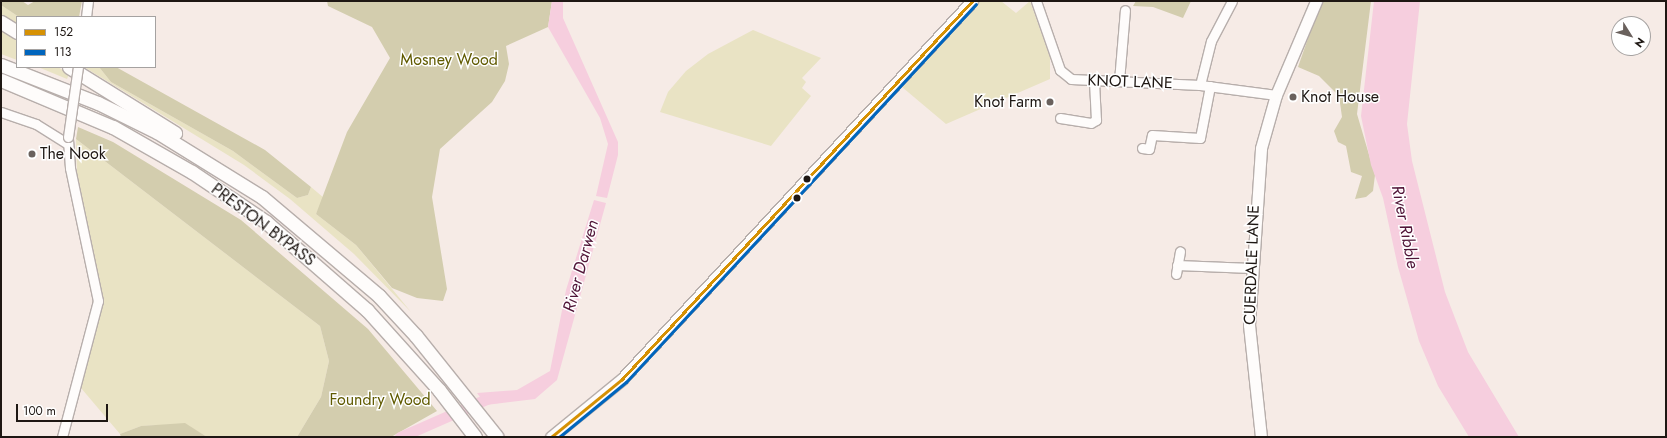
<!DOCTYPE html>
<style>
body{margin:0}
#map{position:relative;width:1667px;height:438px;overflow:hidden;background:#f6ebe6;font-family:Jost,sans-serif}
div>[style]{position:absolute}
.green>*{inset:0;background:#e9e3c4}
.forest>*{inset:0;background:#d3cdae}
.water>*{inset:0;background:#f6cede}
.river>*{height:11px;margin:-5.5px;padding:0 5.5px;transform-origin:5.5px;border-radius:5.5px;background:#f6cede}
.roads{filter:drop-shadow(1px 0 #b7aeab) drop-shadow(-1px 0 #b7aeab) drop-shadow(0 1px #b7aeab) drop-shadow(0 -1px #b7aeab)}
.minor>*{height:9px;margin:-4.5px;padding:0 4.5px;transform-origin:4.5px;border-radius:4.5px;background:#fefcfb}
.major>*{height:11px;margin:-5.5px;padding:0 5.5px;transform-origin:5.5px;border-radius:5.5px;background:#fefcfb}
.highway>*{height:13px;margin:-6.5px;padding:0 6.5px;transform-origin:6.5px;border-radius:6.5px;background:#fefcfb}
.bridges{filter:drop-shadow(1px 0 #b7aeab) drop-shadow(-1px 0 #b7aeab) drop-shadow(0 1px #b7aeab) drop-shadow(0 -1px #b7aeab)}
.minor-bridge>*{height:9px;margin:-4.5px;padding:0 4.5px;transform-origin:4.5px;border-radius:4.5px;background:#fefcfb}
.bus-1>*{height:3px;margin:-1.5px;padding:0 1.5px;transform-origin:1.5px;border-radius:1.5px;background:#d69103}
.bus-2>*{height:3px;margin:-1.5px;padding:0 1.5px;transform-origin:1.5px;border-radius:1.5px;background:#0065bd}
.dots>*{width:11px;height:11px;translate:-50% -50%;box-sizing:border-box;border:2px solid #fff;border-radius:50%}
span{translate:-50% -50%;white-space:nowrap;text-align:center;line-height:1.15;-webkit-text-stroke:3px #fff;paint-order:stroke}
.park-label{font-size:16px;color:#605a00}
.street-label{font-size:16px;color:#1e1713}
.poi-label{font-size:16px;color:#1e1713}
.left{translate:0 -50%;text-align:left}
.right{translate:-100% -50%;text-align:right}
.water-label{font-size:17px;color:#511538;font-style:italic}
.frame{position:absolute;inset:0;border:2px solid #1e1713;pointer-events:none}
.legend{position:absolute;left:16px;top:16px;width:140px;height:52px;box-sizing:border-box;background:#fff;border:1px solid #a5a2a1;margin:0;padding:5px 7px;list-style:none;font-size:12px;color:#1e1713}
.legend li{display:flex;align-items:center;gap:8px;height:20px}
.legend b{width:20px;border:1px solid #a5a2a1}
.north{position:absolute;left:1611px;top:16px;width:40px;height:40px;box-sizing:border-box;background:#fff;border:1px solid #a5a2a1;border-radius:50%;rotate:127deg;font-size:11px;font-weight:700;line-height:16px;text-align:center;color:#1e1713}
.north::after{content:'';display:block;margin:auto;width:14px;height:18px;background:#6a615d;clip-path:polygon(50% 0,100% 100%,50% 72%,0 100%)}
.scale{position:absolute;left:16px;top:404px;width:92px;height:18px;box-sizing:border-box;border:2px solid #1e1713;border-top:0;padding-left:5px;font-size:12px;line-height:14px;white-space:nowrap;color:#1e1713;-webkit-text-stroke:3px #fff;paint-order:stroke}
</style>
<div id="map">
<div class="green">
<div style="clip-path:polygon(980px 1px,1001px 1px,1016px 13px,1030px 1px,1050px 57px,1050px 79px,946px 124px,902px 87px)"></div>
<div style="clip-path:polygon(1px 5px,19px 17px,17px 24px,1px 14px)"></div>
<div style="clip-path:polygon(1px 29px,17px 39px,17px 60px,1px 54px)"></div>
<div style="clip-path:polygon(753px 30px,821px 58px,802px 78px,806px 82px,802px 88px,811px 96px,771px 146px,660px 112px,668px 92px,686px 71px,708px 54px)"></div>
<div style="clip-path:polygon(38px 67px,58px 67px,69px 74px,67px 79px)"></div>
<div style="clip-path:polygon(84px 67px,99px 67px,111px 82px,233px 151px,297px 198px,308px 195px,311px 187px,324px 198px,316px 214px,356px 245px,411px 312px,354px 254px,290px 199px,244px 165px)"></div>
<div style="clip-path:polygon(76px 139px,320px 326px,329px 361px,321px 397px,297px 437px,207px 437px,185px 424px,141px 426px,120px 434px,81px 388px,103px 297px,77px 173px)"></div>
</div>
<div class="forest">
<div style="clip-path:polygon(1px 1px,22px 1px,28px 5px,35px 1px,82px 1px,79px 17px,19px 17px,1px 5px)"></div>
<div style="clip-path:polygon(327px 1px,552px 1px,548px 27px,506px 46px,509px 64px,505px 81px,492px 102px,440px 149px,432px 197px,447px 289px,443px 301px,417px 298px,392px 288px,356px 245px,316px 214px,347px 132px,390px 58px,372px 27px,328px 6px)"></div>
<div style="clip-path:polygon(1136px 1px,1191px 1px,1183px 18px,1153px 7px,1133px 6px)"></div>
<div style="clip-path:polygon(1321px 1px,1371px 1px,1357px 114px,1375px 175px,1373px 191px,1366px 197px,1355px 199px,1362px 176px,1351px 172px,1346px 146px,1338px 142px,1334px 131px,1342px 117px,1339px 96px,1319px 76px,1298px 67px)"></div>
<div style="clip-path:polygon(99px 67px,116px 67px,265px 150px,311px 187px,308px 195px,297px 198px,233px 151px,111px 82px)"></div>
<div style="clip-path:polygon(78px 127px,113px 142px,241px 220px,368px 329px,437px 411px,391px 437px,297px 437px,321px 397px,329px 361px,320px 326px,76px 139px)"></div>
<div style="clip-path:polygon(185px 423px,207px 437px,121px 437px,120px 434px,141px 426px)"></div>
</div>
<div class="water">
<div style="clip-path:polygon(552px 1px,563px 1px,563px 18px,618px 142px,618px 155px,607px 198px,596px 196px,608px 144px,600px 118px,548px 27px)"></div>
<div style="clip-path:polygon(1374px 1px,1420px 1px,1407px 124px,1412px 161px,1445px 292px,1468px 352px,1519px 437px,1469px 437px,1438px 386px,1419px 341px,1398px 267px,1383px 198px,1371px 165px,1361px 116px)"></div>
<div style="clip-path:polygon(594px 200px,606px 203px,557px 380px,535px 399px,486px 405px,477px 393px,517px 390px,550px 371px,566px 290px)"></div>
</div>
<div class="river">
<div style="left:400px;top:437px;width:97px;rotate:-23.7deg"></div>
<div style="left:489px;top:398px;width:8px;rotate:-7deg"></div>
</div>
<div class="roads">
<div class="minor">
<div style="left:1036px;top:1px;width:73px;rotate:70.8deg"></div>
<div style="left:1060px;top:70px;width:14px;rotate:39deg"></div>
<div style="left:1071px;top:79px;width:129px;rotate:2.7deg"></div>
<div style="left:1200px;top:85px;width:77px;rotate:7.5deg"></div>
<div style="left:86px;top:17px;width:16px;rotate:-83deg"></div>
<div style="left:1119px;top:81px;width:71px;rotate:-85.2deg"></div>
<div style="left:1200px;top:85px;width:45px;rotate:-76deg"></div>
<div style="left:1211px;top:41px;width:45px;rotate:-62.3deg"></div>
<div style="left:1px;top:112px;width:37px;rotate:19deg"></div>
<div style="left:36px;top:124px;width:36px;rotate:32deg"></div>
<div style="left:1060px;top:118px;width:31px;rotate:9deg"></div>
<div style="left:1091px;top:123px;width:6px;rotate:-31deg"></div>
<div style="left:1096px;top:120px;width:39px;rotate:-93deg"></div>
<div style="left:1142px;top:148px;width:7px;rotate:8deg"></div>
<div style="left:1149px;top:149px;width:14px;rotate:-78deg"></div>
<div style="left:1152px;top:135px;width:48px;rotate:3.6deg"></div>
<div style="left:1200px;top:138px;width:53px;rotate:-79.1deg"></div>
<div style="left:1177px;top:265px;width:74px;rotate:2.3deg"></div>
<div style="left:1176px;top:274px;width:23px;rotate:-80deg"></div>
<div style="left:62px;top:437px;width:141px;rotate:-75.2deg"></div>
<div style="left:98px;top:301px;width:136px;rotate:-101.9deg"></div>
<div style="left:70px;top:168px;width:31px;rotate:-94deg"></div>
</div>
<div class="major">
<div style="left:551px;top:437px;width:92px;rotate:-39.2deg"></div>
<div style="left:622px;top:379px;width:515px;rotate:-47.2deg"></div>
<div style="left:1261px;top:437px;width:113px;rotate:-96.1deg"></div>
<div style="left:1249px;top:325px;width:177px;rotate:-86.1deg"></div>
<div style="left:1261px;top:148px;width:55px;rotate:-74.2deg"></div>
<div style="left:1276px;top:95px;width:102px;rotate:-66.9deg"></div>
</div>
<div class="highway">
<div style="left:1px;top:22px;width:19px;rotate:32deg"></div>
<div style="left:1px;top:65px;width:104px;rotate:21.4deg"></div>
<div style="left:98px;top:103px;width:66px;rotate:26.2deg"></div>
<div style="left:157px;top:132px;width:123px;rotate:31.8deg"></div>
<div style="left:262px;top:197px;width:153px;rotate:40.2deg"></div>
<div style="left:379px;top:296px;width:54px;rotate:47.2deg"></div>
<div style="left:416px;top:336px;width:129px;rotate:51.3deg"></div>
<div style="left:69px;top:67px;width:125px;rotate:31.9deg"></div>
<div style="left:1px;top:80px;width:121px;rotate:22.8deg"></div>
<div style="left:113px;top:127px;width:91px;rotate:29.7deg"></div>
<div style="left:192px;top:172px;width:89px;rotate:34deg"></div>
<div style="left:266px;top:222px;width:134px;rotate:41.1deg"></div>
<div style="left:367px;top:310px;width:108px;rotate:48deg"></div>
<div style="left:439px;top:390px;width:59px;rotate:52.5deg"></div>
</div>
</div>
<div class="bridges">
<div class="minor-bridge">
<div style="left:68px;top:137px;width:71px;rotate:-81.9deg"></div>
</div>
</div>
<div class="bus-1">
<div style="left:551px;top:437px;width:92px;rotate:-39.2deg"></div>
<div style="left:622px;top:379px;width:515px;rotate:-47.2deg"></div>
</div>
<div class="bus-2">
<div style="left:559px;top:437px;width:87px;rotate:-39.4deg"></div>
<div style="left:626px;top:382px;width:515px;rotate:-47.2deg"></div>
</div>
<div class="dots">
<div style="left:1293px;top:97px;background:#6a615d"></div>
<div style="left:1050px;top:102px;background:#6a615d"></div>
<div style="left:32px;top:154px;background:#6a615d"></div>
<div style="left:807px;top:179px;background:#1e1713"></div>
<div style="left:797px;top:198px;background:#1e1713"></div>
</div>
<div class="park-label">
<span style="left:449px;top:60px">Mosney Wood</span>
<span style="left:380px;top:400px">Foundry Wood</span>
</div>
<div class="street-label">
<span style="left:1130px;top:82px;rotate:2deg">KNOT LANE</span>
<span style="left:263px;top:225px;rotate:37deg">PRESTON BYPASS</span>
<span style="left:1252px;top:265px;rotate:-88deg">CUERDALE LANE</span>
</div>
<div class="poi-label">
<span class="left" style="left:1301px;top:97px">Knot House</span>
<span class="right" style="left:1042px;top:102px">Knot Farm</span>
<span class="left" style="left:40px;top:154px">The Nook</span>
</div>
<div class="water-label">
<span style="left:1405px;top:227px;rotate:79deg">River Ribble</span>
<span style="left:581px;top:266px;rotate:-75deg">River Darwen</span>
</div>
<div class="frame"></div>
<ul class="legend">
<li><b style="height:5px;background:#d69103"></b>152</li>
<li><b style="height:5px;background:#0065bd"></b>113</li>
</ul>
<div class="north">N</div>
<div class="scale">100 m</div>
</div>
